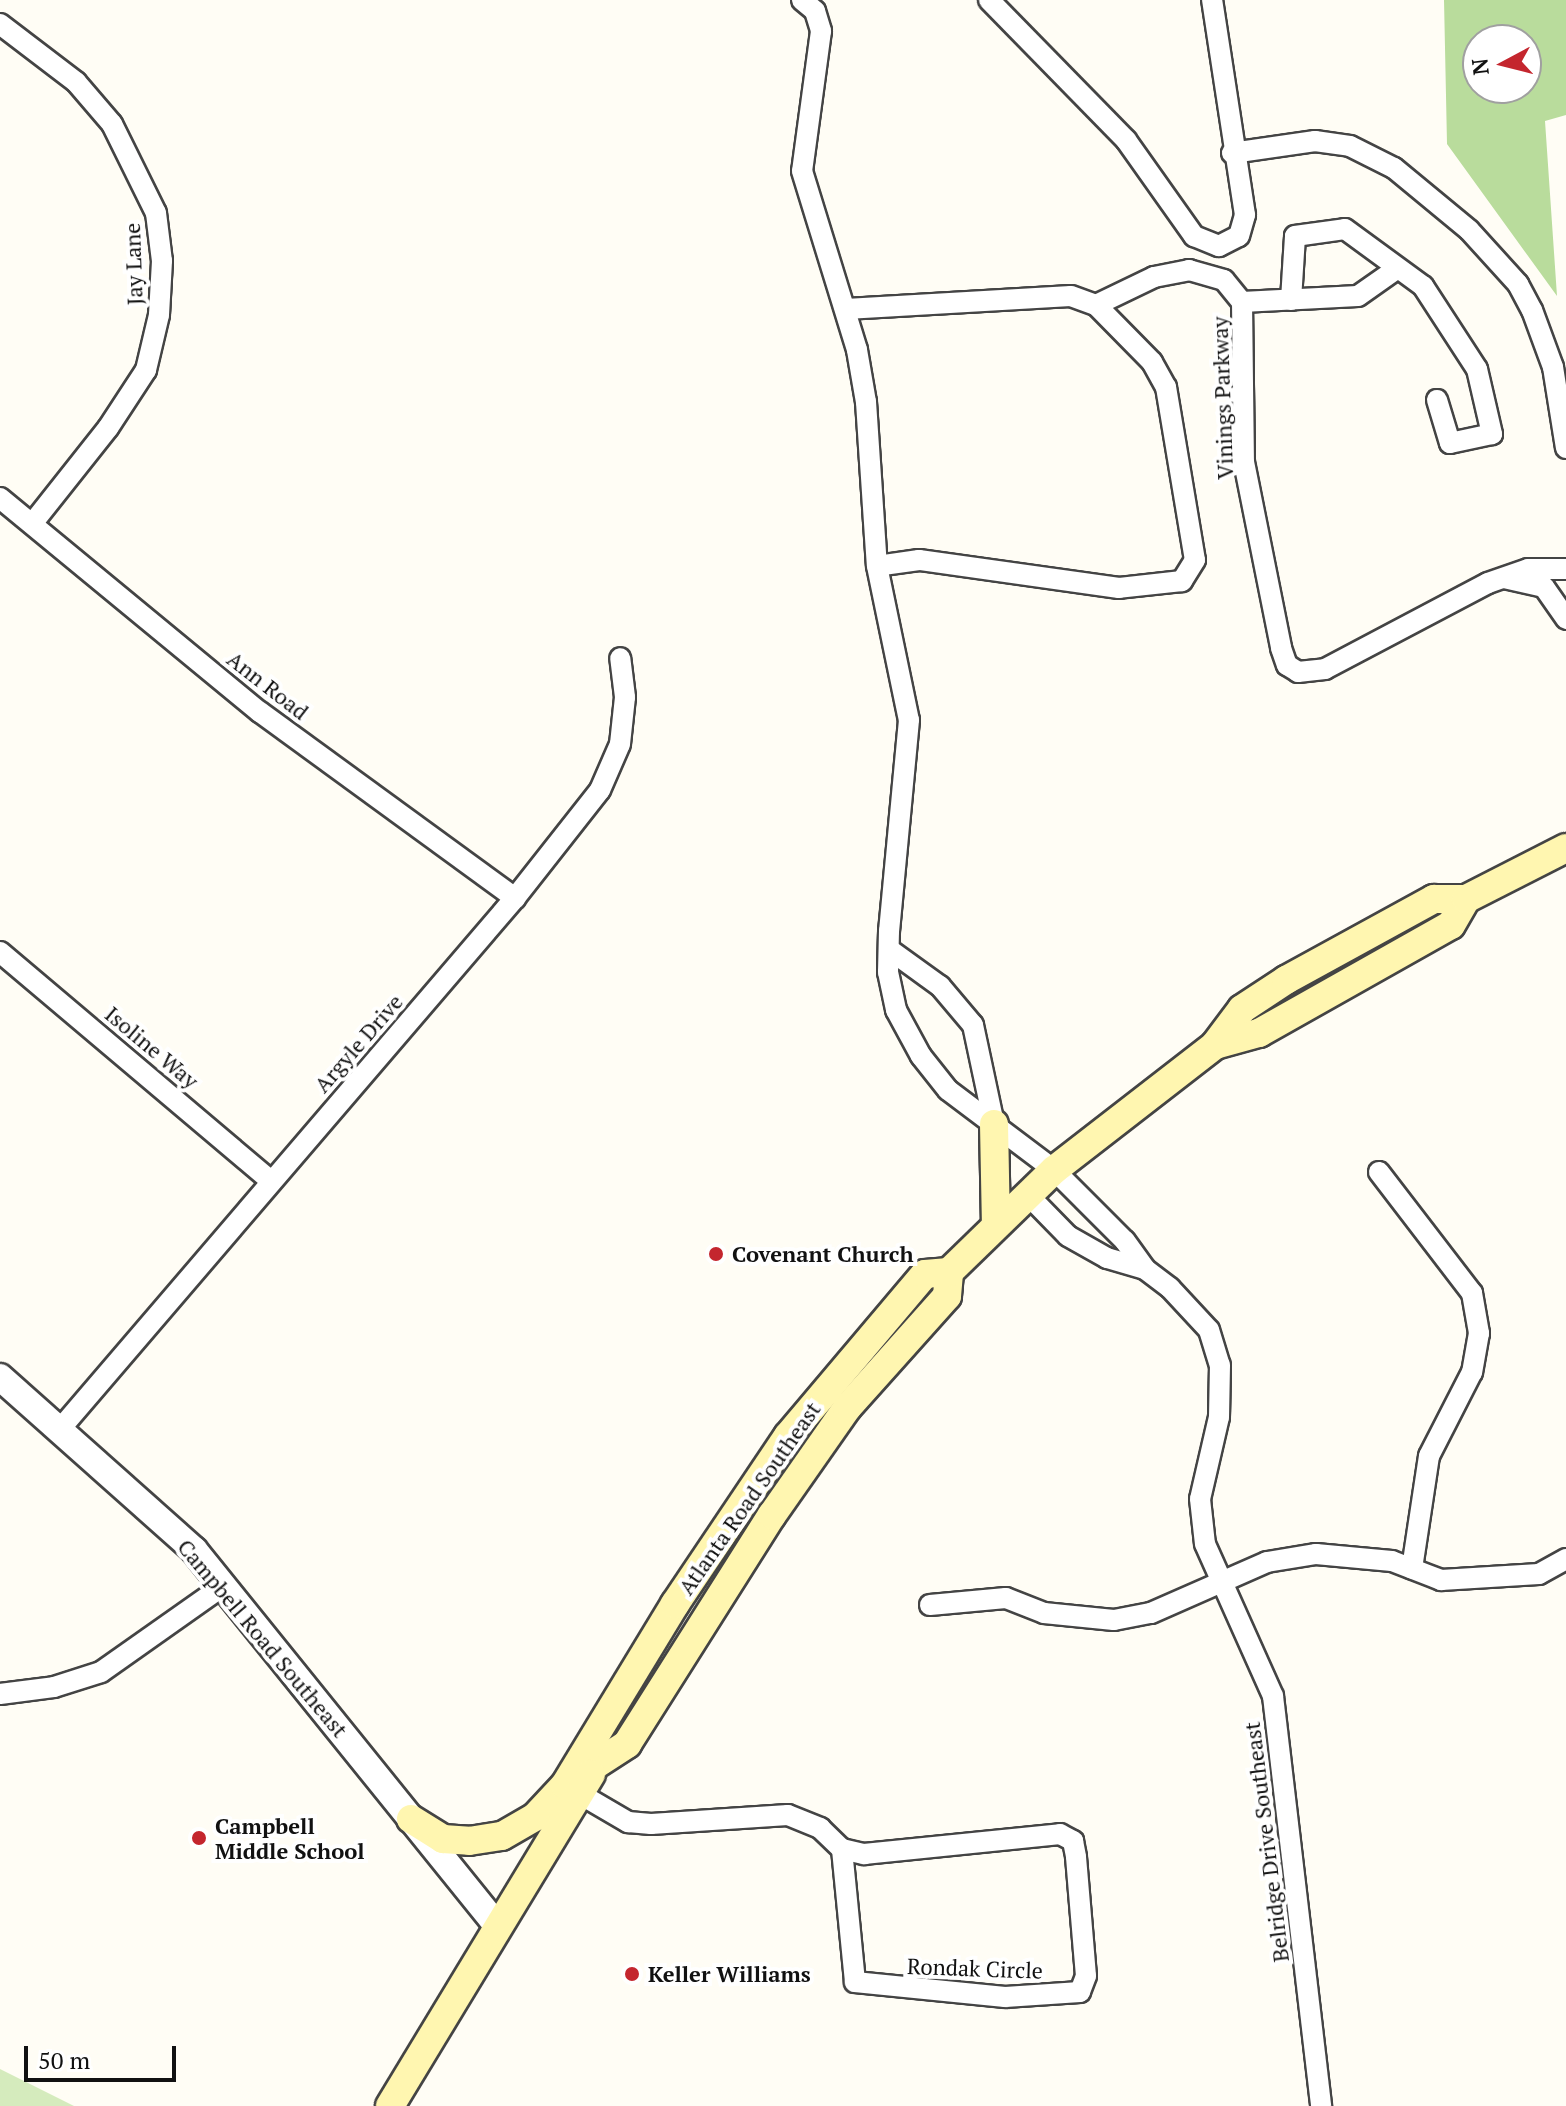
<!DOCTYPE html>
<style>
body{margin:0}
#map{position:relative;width:1566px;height:2106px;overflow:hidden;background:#fffdf5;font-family:"PT Serif",serif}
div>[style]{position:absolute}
.green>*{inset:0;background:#d5ebbd}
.forest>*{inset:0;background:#b9dc9c}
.roads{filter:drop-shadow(2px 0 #444) drop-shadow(-2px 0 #444) drop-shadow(0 2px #444) drop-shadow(0 -2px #444)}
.minor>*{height:20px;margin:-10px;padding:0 10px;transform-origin:10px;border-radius:10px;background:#fff}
.tertiary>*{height:26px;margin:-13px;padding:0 13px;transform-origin:13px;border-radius:13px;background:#fff}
.secondary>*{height:28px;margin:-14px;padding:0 14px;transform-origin:14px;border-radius:14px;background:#fff6b0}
.dots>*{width:22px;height:22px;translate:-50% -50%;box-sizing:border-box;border:4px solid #fff;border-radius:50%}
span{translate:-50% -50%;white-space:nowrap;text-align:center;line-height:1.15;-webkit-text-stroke:8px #fff;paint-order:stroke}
.street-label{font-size:22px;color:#111}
.poi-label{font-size:22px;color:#111;font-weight:700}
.left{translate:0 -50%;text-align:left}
.north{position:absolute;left:1462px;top:24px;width:80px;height:80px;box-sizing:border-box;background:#fff;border:2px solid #a0a0a0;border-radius:50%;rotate:263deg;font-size:22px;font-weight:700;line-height:32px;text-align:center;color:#111}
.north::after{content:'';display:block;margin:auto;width:28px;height:36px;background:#c4262e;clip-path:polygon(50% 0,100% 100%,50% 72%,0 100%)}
.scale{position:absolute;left:24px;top:2046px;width:152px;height:36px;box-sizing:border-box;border:4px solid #111;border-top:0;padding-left:10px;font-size:24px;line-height:28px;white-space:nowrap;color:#111;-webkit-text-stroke:6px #fff;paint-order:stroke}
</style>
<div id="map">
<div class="green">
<div style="clip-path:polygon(0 2068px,0 2069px,74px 2106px,0 2106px)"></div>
</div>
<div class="forest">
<div style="clip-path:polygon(evenodd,1444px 0,1566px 0,1566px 115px,1545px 121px,1557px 296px,1447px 144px,1444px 0,1478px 40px,1526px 40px,1526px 88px,1478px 88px,1478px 40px)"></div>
</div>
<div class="roads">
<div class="minor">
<div style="left:802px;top:0;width:17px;rotate:40deg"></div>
<div style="left:815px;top:11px;width:21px;rotate:73deg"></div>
<div style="left:821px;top:31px;width:141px;rotate:97.7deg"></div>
<div style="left:802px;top:171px;width:187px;rotate:72.9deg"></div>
<div style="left:857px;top:350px;width:53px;rotate:80.2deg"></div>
<div style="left:866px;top:402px;width:164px;rotate:86.2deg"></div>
<div style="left:877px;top:566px;width:157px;rotate:78.3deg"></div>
<div style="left:909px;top:720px;width:212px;rotate:95.4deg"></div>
<div style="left:889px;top:931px;width:41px;rotate:91.4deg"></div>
<div style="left:888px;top:972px;width:39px;rotate:78deg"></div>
<div style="left:896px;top:1010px;width:52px;rotate:61.5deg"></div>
<div style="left:921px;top:1056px;width:43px;rotate:51.5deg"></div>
<div style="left:948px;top:1090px;width:133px;rotate:37deg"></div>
<div style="left:1054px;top:1170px;width:100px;rotate:45deg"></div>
<div style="left:1125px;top:1241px;width:34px;rotate:54deg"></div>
<div style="left:989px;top:0;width:196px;rotate:45.6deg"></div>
<div style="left:1126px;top:140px;width:118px;rotate:54.7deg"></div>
<div style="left:1194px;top:236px;width:27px;rotate:22deg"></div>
<div style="left:1219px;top:246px;width:22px;rotate:-27deg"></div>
<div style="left:1239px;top:236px;width:22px;rotate:-74deg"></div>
<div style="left:1245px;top:215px;width:218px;rotate:-98.7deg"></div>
<div style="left:0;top:24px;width:96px;rotate:37.3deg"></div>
<div style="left:76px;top:82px;width:55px;rotate:49.4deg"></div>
<div style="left:112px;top:124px;width:99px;rotate:63.7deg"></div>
<div style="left:156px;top:213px;width:48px;rotate:82.9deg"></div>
<div style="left:162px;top:261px;width:54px;rotate:93.2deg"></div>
<div style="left:159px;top:315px;width:57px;rotate:103.3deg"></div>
<div style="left:146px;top:370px;width:69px;rotate:123.2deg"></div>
<div style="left:108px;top:428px;width:122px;rotate:128.4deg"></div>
<div style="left:1232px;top:153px;width:84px;rotate:-8.2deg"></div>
<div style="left:1315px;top:141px;width:35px;rotate:8deg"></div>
<div style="left:1350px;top:146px;width:49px;rotate:26.6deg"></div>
<div style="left:1394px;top:168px;width:97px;rotate:39.6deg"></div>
<div style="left:1469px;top:230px;width:73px;rotate:47.8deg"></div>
<div style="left:1518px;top:284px;width:30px;rotate:62deg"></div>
<div style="left:1532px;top:310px;width:61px;rotate:69.8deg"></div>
<div style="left:1553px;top:367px;width:82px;rotate:80.9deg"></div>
<div style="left:1291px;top:300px;width:64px;rotate:-86.4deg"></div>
<div style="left:1295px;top:236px;width:50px;rotate:-8deg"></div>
<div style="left:1345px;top:229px;width:97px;rotate:36.2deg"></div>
<div style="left:1423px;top:286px;width:99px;rotate:57deg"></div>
<div style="left:1477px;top:369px;width:67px;rotate:77deg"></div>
<div style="left:1492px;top:434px;width:43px;rotate:167.9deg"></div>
<div style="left:1450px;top:443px;width:45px;rotate:-106.8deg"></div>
<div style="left:1242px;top:302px;width:116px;rotate:-3deg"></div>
<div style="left:1358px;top:296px;width:45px;rotate:-35.1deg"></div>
<div style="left:1096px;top:305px;width:64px;rotate:-25.8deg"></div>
<div style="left:1154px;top:277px;width:36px;rotate:-11deg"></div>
<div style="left:1189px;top:270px;width:36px;rotate:16deg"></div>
<div style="left:1224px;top:280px;width:28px;rotate:51deg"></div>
<div style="left:1242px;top:302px;width:160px;rotate:89.3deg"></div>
<div style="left:1244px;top:462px;width:190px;rotate:78.7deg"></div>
<div style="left:1281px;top:648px;width:18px;rotate:71deg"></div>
<div style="left:1287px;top:665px;width:13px;rotate:32deg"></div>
<div style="left:1298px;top:672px;width:27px;rotate:-6deg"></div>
<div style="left:1325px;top:669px;width:184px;rotate:-27.8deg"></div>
<div style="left:1488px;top:583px;width:42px;rotate:-19.3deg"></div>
<div style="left:1528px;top:569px;width:38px"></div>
<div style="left:846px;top:309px;width:225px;rotate:-3.3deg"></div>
<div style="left:1071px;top:296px;width:27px;rotate:20deg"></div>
<div style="left:1096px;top:305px;width:80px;rotate:45.5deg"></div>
<div style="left:1152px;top:362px;width:29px;rotate:61deg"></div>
<div style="left:1166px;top:387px;width:175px;rotate:80.5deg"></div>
<div style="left:1195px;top:560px;width:25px;rotate:122deg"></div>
<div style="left:1182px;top:581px;width:63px;rotate:173.7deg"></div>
<div style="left:1119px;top:588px;width:202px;rotate:-172deg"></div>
<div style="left:919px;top:560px;width:42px;rotate:171.9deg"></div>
<div style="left:0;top:498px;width:337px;rotate:39.5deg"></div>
<div style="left:260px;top:712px;width:316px;rotate:36.1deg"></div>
<div style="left:1504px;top:578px;width:41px;rotate:12.7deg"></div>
<div style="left:1544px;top:587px;width:39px;rotate:55deg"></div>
<div style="left:890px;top:950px;width:62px;rotate:35.8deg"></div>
<div style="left:940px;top:986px;width:51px;rotate:49.8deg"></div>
<div style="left:973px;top:1025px;width:101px;rotate:78deg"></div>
<div style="left:0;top:952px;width:355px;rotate:40.2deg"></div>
<div style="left:1379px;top:1172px;width:153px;rotate:52.5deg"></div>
<div style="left:1472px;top:1293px;width:41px;rotate:80.1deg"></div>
<div style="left:1479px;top:1333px;width:40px;rotate:100deg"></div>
<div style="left:1472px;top:1372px;width:94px;rotate:117.1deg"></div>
<div style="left:1429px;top:1456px;width:114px;rotate:98.6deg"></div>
<div style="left:1028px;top:1195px;width:57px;rotate:45.7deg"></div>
<div style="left:1068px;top:1236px;width:45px;rotate:29.4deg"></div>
<div style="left:1107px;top:1258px;width:40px;rotate:16deg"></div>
<div style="left:1145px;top:1269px;width:31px;rotate:37deg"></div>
<div style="left:1170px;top:1288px;width:57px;rotate:47.1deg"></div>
<div style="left:1209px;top:1330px;width:37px;rotate:73deg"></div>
<div style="left:1220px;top:1365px;width:52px;rotate:91.1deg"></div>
<div style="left:1219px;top:1417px;width:84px;rotate:103deg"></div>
<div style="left:1200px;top:1499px;width:45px;rotate:83.7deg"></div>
<div style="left:1205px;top:1544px;width:167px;rotate:65.9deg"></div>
<div style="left:1273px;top:1696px;width:413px;rotate:83.3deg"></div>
<div style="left:61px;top:1428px;width:698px;rotate:-49.42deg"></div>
<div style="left:515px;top:898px;width:137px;rotate:-51.8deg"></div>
<div style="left:600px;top:790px;width:50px;rotate:-66.5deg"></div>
<div style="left:620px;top:744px;width:47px;rotate:-83.9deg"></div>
<div style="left:625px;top:697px;width:39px;rotate:-97deg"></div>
<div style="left:930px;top:1605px;width:76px;rotate:-5.3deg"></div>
<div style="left:1006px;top:1598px;width:41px;rotate:21.5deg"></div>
<div style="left:1044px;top:1613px;width:70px;rotate:5.7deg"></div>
<div style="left:1114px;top:1620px;width:38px;rotate:-11deg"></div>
<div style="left:1151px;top:1613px;width:127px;rotate:-23.7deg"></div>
<div style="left:1267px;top:1562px;width:50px;rotate:-9.3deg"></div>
<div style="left:1316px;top:1554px;width:76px;rotate:5.3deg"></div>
<div style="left:1392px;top:1561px;width:53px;rotate:21.2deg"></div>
<div style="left:1441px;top:1580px;width:98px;rotate:-3.5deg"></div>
<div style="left:1539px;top:1574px;width:31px;rotate:-29deg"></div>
<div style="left:0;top:1694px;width:54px;rotate:-7.4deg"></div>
<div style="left:54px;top:1687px;width:49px;rotate:-17.7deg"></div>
<div style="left:101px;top:1672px;width:149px;rotate:-35.2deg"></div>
<div style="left:580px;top:1794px;width:56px;rotate:30.3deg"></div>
<div style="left:628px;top:1822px;width:23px;rotate:5deg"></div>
<div style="left:651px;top:1824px;width:137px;rotate:-3.8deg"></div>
<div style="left:788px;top:1815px;width:35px;rotate:22deg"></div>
<div style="left:820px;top:1828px;width:30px;rotate:44deg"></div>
<div style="left:1060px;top:1834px;width:15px;rotate:28deg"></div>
<div style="left:1073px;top:1841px;width:16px;rotate:79deg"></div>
<div style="left:1076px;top:1857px;width:119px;rotate:85.2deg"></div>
<div style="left:1086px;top:1976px;width:17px;rotate:111deg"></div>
<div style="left:1080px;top:1992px;width:75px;rotate:176.2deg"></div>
<div style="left:1005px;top:1997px;width:151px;rotate:-174.3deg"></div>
<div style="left:855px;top:1982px;width:134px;rotate:-95.6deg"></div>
<div style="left:842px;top:1849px;width:23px;rotate:13deg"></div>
<div style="left:864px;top:1854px;width:197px;rotate:-5.8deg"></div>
</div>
<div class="tertiary">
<div style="left:0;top:1377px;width:260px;rotate:41.7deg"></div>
<div style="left:194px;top:1550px;width:484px;rotate:51.1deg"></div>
</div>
<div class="secondary">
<div style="left:1215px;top:1045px;width:46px;rotate:-15.3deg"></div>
<div style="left:1259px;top:1033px;width:220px;rotate:-29.4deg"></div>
<div style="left:1451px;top:925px;width:30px;rotate:-60deg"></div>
<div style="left:994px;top:1124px;width:101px;rotate:88.9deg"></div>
<div style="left:598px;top:1763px;width:35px;rotate:-33deg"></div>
<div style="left:627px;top:1744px;width:271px;rotate:-57.7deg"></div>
<div style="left:772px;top:1515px;width:131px;rotate:-55deg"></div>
<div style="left:847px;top:1408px;width:150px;rotate:-48.2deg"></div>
<div style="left:947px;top:1296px;width:24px;rotate:-85deg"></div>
<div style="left:949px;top:1272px;width:146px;rotate:-44.2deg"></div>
<div style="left:1054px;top:1170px;width:204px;rotate:-37.8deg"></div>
<div style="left:1215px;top:1045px;width:45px;rotate:-53.1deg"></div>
<div style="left:1242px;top:1009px;width:53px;rotate:-33.4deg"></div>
<div style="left:1286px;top:980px;width:169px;rotate:-28.7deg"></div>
<div style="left:1434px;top:899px;width:32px"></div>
<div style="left:1466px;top:899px;width:112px;rotate:-27deg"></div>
<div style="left:411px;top:1819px;width:38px;rotate:32deg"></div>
<div style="left:443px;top:1839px;width:26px;rotate:4deg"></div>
<div style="left:469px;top:1841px;width:33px;rotate:-9deg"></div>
<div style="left:502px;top:1836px;width:39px;rotate:-30deg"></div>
<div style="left:536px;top:1816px;width:42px;rotate:-46.9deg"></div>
<div style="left:565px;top:1785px;width:212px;rotate:-58.7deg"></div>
<div style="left:675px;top:1604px;width:202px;rotate:-56.1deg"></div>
<div style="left:788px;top:1436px;width:212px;rotate:-49.8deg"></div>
<div style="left:925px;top:1274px;width:24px;rotate:-5deg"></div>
<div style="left:390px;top:2106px;width:388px;rotate:-58.8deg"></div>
</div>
</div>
<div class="dots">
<div style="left:716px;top:1254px;background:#c4262e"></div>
<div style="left:199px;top:1838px;background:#c4262e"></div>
<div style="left:632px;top:1974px;background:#c4262e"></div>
</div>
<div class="street-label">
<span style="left:133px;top:264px;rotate:-92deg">Jay Lane</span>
<span style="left:1222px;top:398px;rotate:-92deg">Vinings Parkway</span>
<span style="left:268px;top:685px;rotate:38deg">Ann Road</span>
<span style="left:358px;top:1043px;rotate:-49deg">Argyle Drive</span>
<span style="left:152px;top:1047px;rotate:40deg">Isoline Way</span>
<span style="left:749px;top:1498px;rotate:-55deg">Atlanta Road Southeast</span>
<span style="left:263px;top:1638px;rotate:50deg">Campbell Road Southeast</span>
<span style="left:1266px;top:1842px;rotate:-97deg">Belridge Drive Southeast</span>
<span style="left:975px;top:1968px;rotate:2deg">Rondak Circle</span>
</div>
<div class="poi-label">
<span class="left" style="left:732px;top:1254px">Covenant Church</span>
<span class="left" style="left:215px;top:1838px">Campbell<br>Middle School</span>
<span class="left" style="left:648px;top:1974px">Keller Williams</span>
</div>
<div class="north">N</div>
<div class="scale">50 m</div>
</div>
